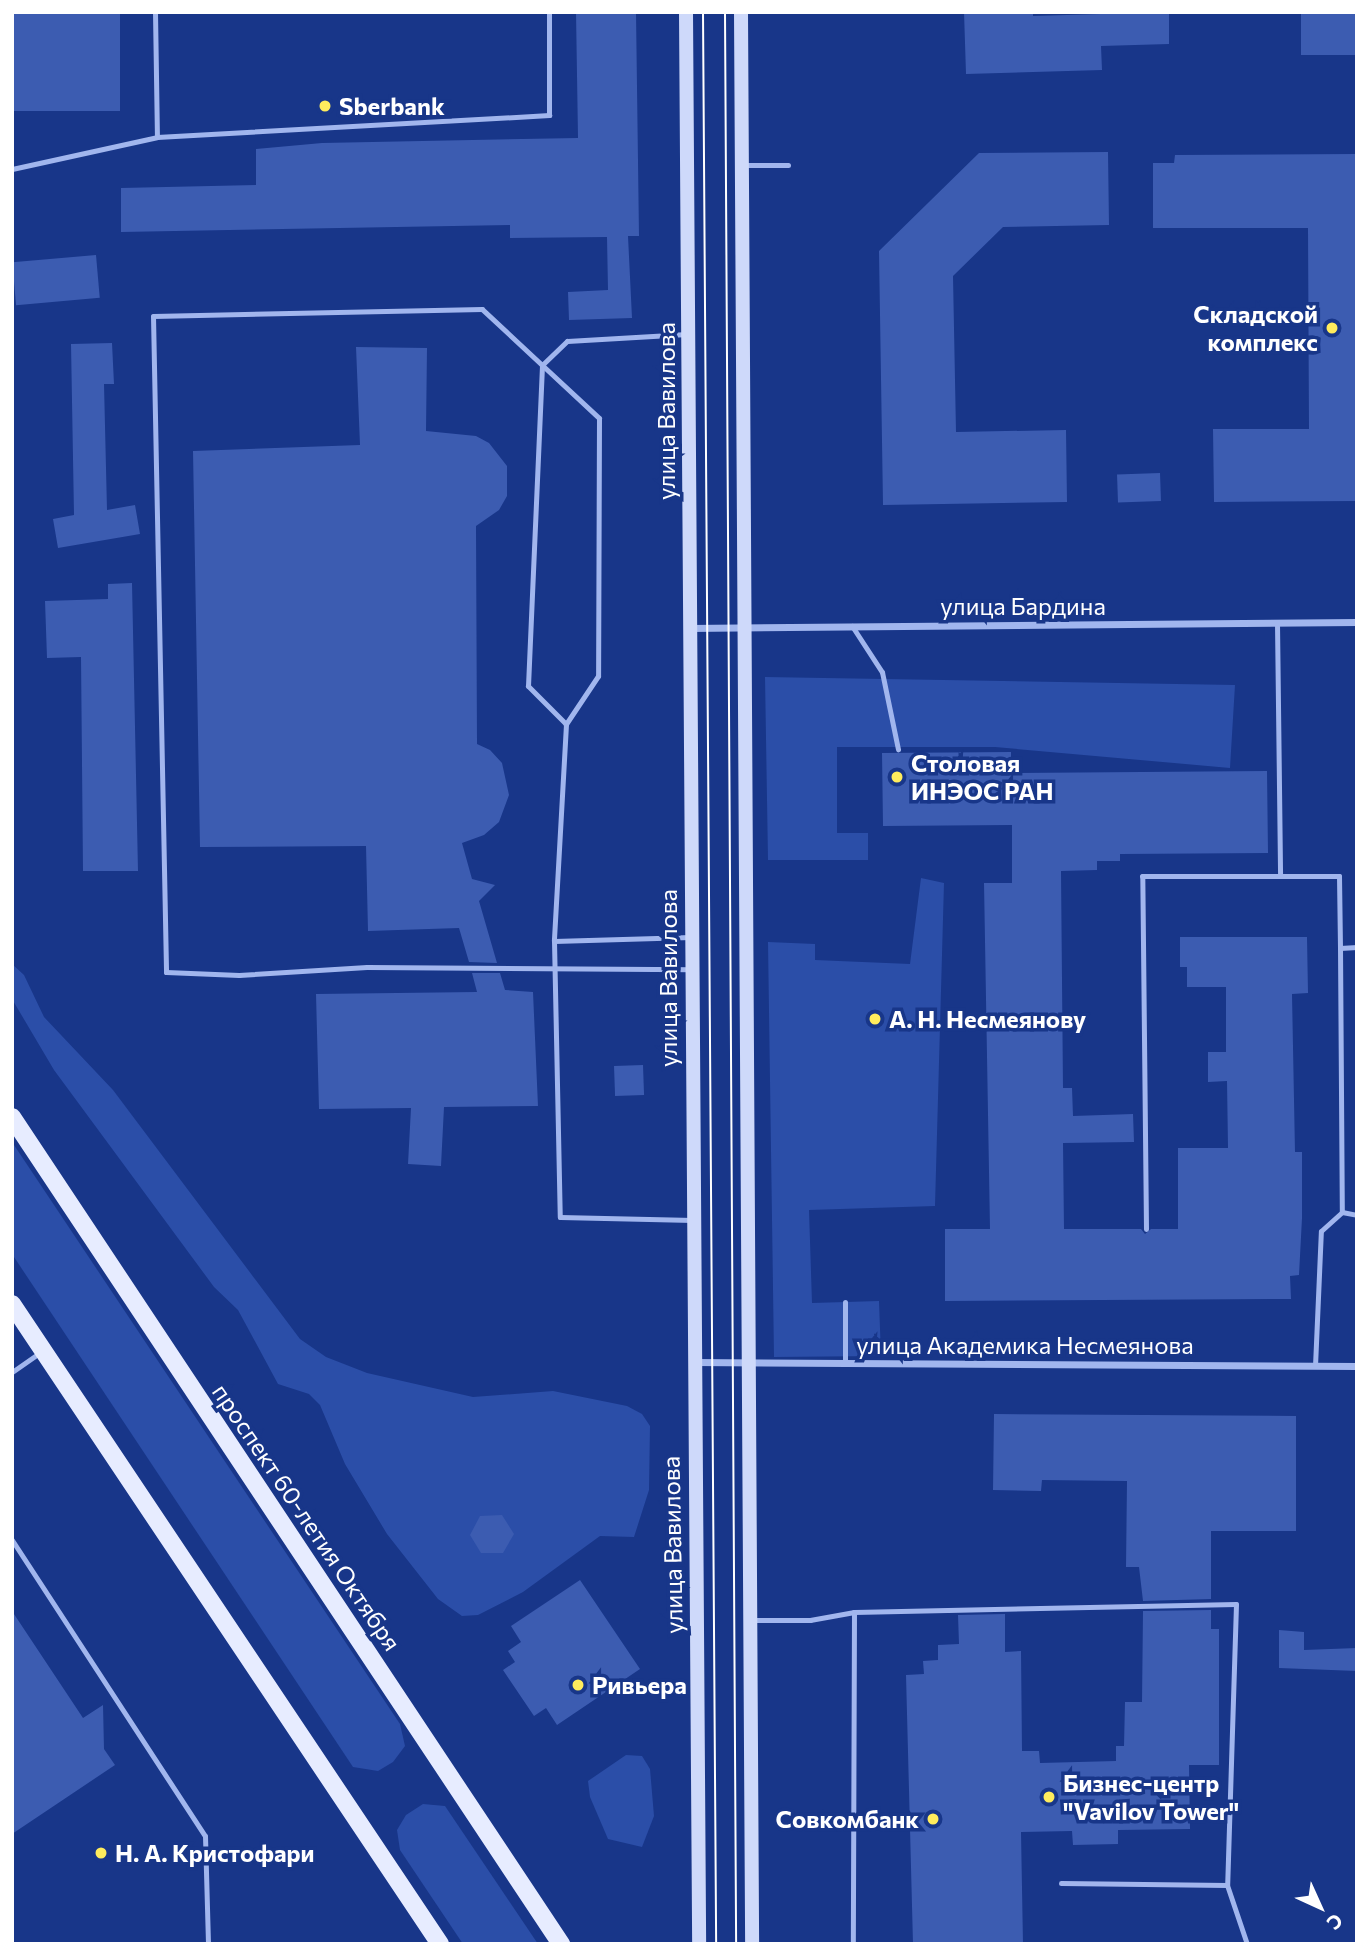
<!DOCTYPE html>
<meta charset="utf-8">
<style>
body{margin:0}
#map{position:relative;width:1369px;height:1956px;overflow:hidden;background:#183689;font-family:Commissioner,sans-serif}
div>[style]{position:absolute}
.green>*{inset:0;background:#2b4ea8}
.building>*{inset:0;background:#3c5cb1;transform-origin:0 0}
.lane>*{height:5px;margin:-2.5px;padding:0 2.5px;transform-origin:2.5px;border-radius:2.5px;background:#a1b6ee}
.street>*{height:7px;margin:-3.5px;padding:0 3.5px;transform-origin:3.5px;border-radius:3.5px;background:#a1b6ee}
.secondary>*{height:14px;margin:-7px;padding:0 7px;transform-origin:7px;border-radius:7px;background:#ced9fa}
.primary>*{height:18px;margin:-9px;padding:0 9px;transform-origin:9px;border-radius:9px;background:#e7ecff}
.tram>*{height:2px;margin:-1px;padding:0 1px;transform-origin:1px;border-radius:1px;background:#fff}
.dots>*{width:19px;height:19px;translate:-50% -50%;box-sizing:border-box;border:4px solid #183689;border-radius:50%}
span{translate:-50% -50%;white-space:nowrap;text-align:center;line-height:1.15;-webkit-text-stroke:7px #183689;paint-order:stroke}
.poi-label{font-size:24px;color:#fff;font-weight:700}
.left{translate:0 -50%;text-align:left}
.right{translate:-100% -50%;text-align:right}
.street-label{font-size:24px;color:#fff}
.frame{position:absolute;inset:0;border:14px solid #fff;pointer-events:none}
.north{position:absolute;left:1285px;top:1872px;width:70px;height:70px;-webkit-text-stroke:5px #183689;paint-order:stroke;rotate:135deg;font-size:19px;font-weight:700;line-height:28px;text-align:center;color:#fff}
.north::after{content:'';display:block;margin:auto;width:24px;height:32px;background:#fff;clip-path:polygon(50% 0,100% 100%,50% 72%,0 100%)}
</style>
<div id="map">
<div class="green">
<div style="clip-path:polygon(765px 677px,1235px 685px,1230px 768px,995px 747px,837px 747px,837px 833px,868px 833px,868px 860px,768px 860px)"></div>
<div style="clip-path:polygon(921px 878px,944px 883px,935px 1206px,809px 1210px,812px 1303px,879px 1301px,881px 1356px,774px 1357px,768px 942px,815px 944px,815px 960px,910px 964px)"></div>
<div style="clip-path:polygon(12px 964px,24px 975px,44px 1017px,113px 1090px,300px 1339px,326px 1357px,367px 1373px,473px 1397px,553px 1391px,627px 1406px,642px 1414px,650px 1426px,649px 1490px,634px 1537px,600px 1536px,523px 1592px,478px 1615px,462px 1616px,438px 1599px,387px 1534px,345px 1464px,320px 1405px,309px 1394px,278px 1384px,238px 1310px,214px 1287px,54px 1070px,12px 999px)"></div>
<div style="clip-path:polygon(12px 1142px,400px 1724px,405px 1746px,393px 1762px,378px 1771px,353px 1767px,12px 1254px)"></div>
<div style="clip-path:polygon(626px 1755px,642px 1756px,650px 1769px,654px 1816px,642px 1847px,608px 1839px,590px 1797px,588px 1781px)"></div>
<div style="clip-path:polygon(423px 1804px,445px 1806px,538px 1944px,463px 1944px,400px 1850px,397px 1830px,406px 1815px)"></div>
</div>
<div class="building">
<div style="left:12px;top:12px;width:108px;height:99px"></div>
<div style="clip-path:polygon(576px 12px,636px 12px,639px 236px,628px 236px,632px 318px,569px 320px,568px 292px,608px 290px,607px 237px,510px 238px,510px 225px,121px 232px,121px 188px,256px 185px,256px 149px,322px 143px,578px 138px)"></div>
<div style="clip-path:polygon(964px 12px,1033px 12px,1033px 16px,1169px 12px,1169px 44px,1101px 46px,1102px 70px,966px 74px)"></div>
<div style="left:1301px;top:12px;width:56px;height:43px"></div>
<div style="clip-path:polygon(1108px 152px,1109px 225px,1003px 227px,953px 276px,956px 432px,1066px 430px,1067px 502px,883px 505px,879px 251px,979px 153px)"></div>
<div style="clip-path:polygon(1357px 154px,1357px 501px,1214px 502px,1213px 429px,1309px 429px,1308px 228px,1153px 228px,1153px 163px,1174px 163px,1175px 155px)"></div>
<div style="left:96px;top:255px;width:43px;height:84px;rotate:85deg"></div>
<div style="clip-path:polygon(112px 343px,114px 384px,104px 384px,107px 510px,135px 505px,140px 534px,58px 548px,53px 519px,74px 515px,71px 344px)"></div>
<div style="clip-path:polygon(356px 347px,427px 348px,426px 431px,476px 436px,489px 443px,507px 466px,507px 496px,499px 510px,476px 526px,477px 744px,490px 750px,502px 763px,509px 795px,499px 822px,484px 835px,462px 843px,472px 879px,495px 885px,479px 901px,497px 963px,469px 962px,459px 928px,368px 931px,366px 846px,200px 847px,193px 451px,360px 445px)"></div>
<div style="left:1160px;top:473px;width:28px;height:43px;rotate:88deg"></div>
<div style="clip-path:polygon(132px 583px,138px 871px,83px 871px,81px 657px,47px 658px,45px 601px,108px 599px,108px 584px)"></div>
<div style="clip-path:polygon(1011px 752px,1011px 773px,1267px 771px,1268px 853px,1120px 854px,1120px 861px,1097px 861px,1097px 870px,1061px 871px,1063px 1088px,1072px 1088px,1073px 1116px,1133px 1114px,1134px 1142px,1063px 1143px,1064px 1229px,1141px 1229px,1145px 1234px,1151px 1229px,1178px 1229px,1178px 1148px,1228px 1148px,1227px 1081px,1208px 1082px,1208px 1052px,1226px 1052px,1226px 987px,1187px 987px,1187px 967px,1180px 967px,1180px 937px,1307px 937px,1308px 993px,1292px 994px,1295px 1152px,1302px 1152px,1302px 1218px,1299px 1275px,1290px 1276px,1291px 1299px,945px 1301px,945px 1229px,990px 1229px,984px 883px,1012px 883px,1012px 825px,883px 826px,882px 753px)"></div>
<div style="clip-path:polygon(472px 973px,500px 973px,505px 990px,533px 992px,538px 1106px,444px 1107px,441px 1166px,408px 1164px,411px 1108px,319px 1109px,316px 994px,477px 992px)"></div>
<div style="left:643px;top:1065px;width:30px;height:29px;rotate:88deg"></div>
<div style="clip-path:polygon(994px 1414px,1296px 1416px,1296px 1531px,1211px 1531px,1211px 1599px,1143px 1601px,1139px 1567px,1126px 1567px,1127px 1481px,1042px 1480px,1041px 1491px,993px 1490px)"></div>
<div style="clip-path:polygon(502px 1515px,514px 1534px,503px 1553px,481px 1553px,470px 1535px,480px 1516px)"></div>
<div style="clip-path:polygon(580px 1580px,640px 1669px,557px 1725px,546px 1708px,534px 1716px,503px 1670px,515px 1662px,508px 1651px,521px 1642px,511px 1626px)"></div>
<div style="clip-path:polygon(1211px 1610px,1211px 1629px,1219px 1629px,1219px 1765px,1189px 1765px,1190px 1829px,1118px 1830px,1118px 1844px,1073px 1845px,1072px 1831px,1021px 1832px,1023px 1944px,913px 1944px,906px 1675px,924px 1674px,923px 1661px,938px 1660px,938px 1645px,959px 1644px,958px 1615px,1005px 1614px,1005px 1652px,1021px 1651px,1022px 1751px,1039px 1751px,1040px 1763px,1116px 1761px,1116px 1746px,1124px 1746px,1125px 1702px,1142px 1702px,1143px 1611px)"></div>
<div style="clip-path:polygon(12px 1611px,83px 1718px,103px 1705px,104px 1749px,115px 1765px,12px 1834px)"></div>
<div style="clip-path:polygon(1279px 1630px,1304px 1632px,1304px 1650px,1357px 1648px,1357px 1671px,1279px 1668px)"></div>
</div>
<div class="lane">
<div style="left:155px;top:12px;width:125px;rotate:89.1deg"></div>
<div style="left:157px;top:137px;width:393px;rotate:-3.2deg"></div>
<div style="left:549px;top:115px;width:103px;rotate:-90deg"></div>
<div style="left:745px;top:165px;width:43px"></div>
<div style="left:12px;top:169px;width:148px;rotate:-12.4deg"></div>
<div style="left:687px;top:334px;width:120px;rotate:176.7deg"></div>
<div style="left:567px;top:341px;width:35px;rotate:136deg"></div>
<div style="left:542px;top:365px;width:82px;rotate:-137deg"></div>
<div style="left:482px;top:309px;width:329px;rotate:178.8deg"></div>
<div style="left:153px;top:316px;width:656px;rotate:88.86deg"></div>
<div style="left:166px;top:972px;width:73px;rotate:2.4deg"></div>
<div style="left:239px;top:975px;width:128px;rotate:-3.6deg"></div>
<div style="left:367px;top:967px;width:324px;rotate:0.4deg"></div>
<div style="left:1277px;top:623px;width:253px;rotate:89.3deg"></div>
<div style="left:852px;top:626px;width:55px;rotate:56.9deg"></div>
<div style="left:882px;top:672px;width:79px;rotate:78.3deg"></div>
<div style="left:566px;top:724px;width:54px;rotate:-135deg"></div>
<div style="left:528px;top:686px;width:321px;rotate:-87.5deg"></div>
<div style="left:542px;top:365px;width:78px;rotate:42.9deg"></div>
<div style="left:599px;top:418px;width:258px;rotate:90.2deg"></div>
<div style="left:598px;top:676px;width:58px;rotate:123.7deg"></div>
<div style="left:566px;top:724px;width:217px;rotate:93.2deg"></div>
<div style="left:554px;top:941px;width:276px;rotate:88.8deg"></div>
<div style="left:560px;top:1217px;width:133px;rotate:1.3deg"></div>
<div style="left:554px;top:941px;width:137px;rotate:-1.7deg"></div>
<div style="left:1357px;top:947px;width:17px;rotate:177deg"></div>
<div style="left:1340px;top:948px;width:264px;rotate:89.6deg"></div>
<div style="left:1342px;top:1212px;width:15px;rotate:11deg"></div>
<div style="left:1146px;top:1229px;width:353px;rotate:-90.6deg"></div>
<div style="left:1142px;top:876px;width:197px"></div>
<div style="left:1339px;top:876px;width:72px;rotate:89.2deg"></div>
<div style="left:845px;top:1302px;width:61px;rotate:90deg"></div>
<div style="left:1315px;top:1366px;width:135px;rotate:-87.5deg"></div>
<div style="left:1321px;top:1231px;width:28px;rotate:-42deg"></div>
<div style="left:12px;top:1372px;width:35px;rotate:-35deg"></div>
<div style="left:12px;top:1540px;width:353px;rotate:56.9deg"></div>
<div style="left:205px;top:1836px;width:108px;rotate:88.4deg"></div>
<div style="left:854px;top:1612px;width:382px;rotate:-1.2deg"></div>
<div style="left:1236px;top:1604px;width:281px;rotate:91.8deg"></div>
<div style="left:1227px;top:1885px;width:166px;rotate:-179.3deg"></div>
<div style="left:753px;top:1620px;width:57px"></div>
<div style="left:810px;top:1620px;width:45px;rotate:-10.3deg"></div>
<div style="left:854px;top:1612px;width:332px;rotate:90.2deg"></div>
<div style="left:1227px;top:1885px;width:62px;rotate:71.3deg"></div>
</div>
<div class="street">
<div style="left:689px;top:628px;width:668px;rotate:-0.51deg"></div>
<div style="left:693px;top:1362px;width:664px;rotate:0.35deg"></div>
</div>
<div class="secondary">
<div style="left:686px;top:12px;width:1932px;rotate:89.61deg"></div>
<div style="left:741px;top:12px;width:1932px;rotate:89.67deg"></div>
</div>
<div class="primary">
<div style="left:12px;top:1117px;width:993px;rotate:56.42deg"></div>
<div style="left:12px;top:1304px;width:770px;rotate:56.23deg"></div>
</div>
<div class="tram">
<div style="left:703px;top:12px;width:1932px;rotate:89.61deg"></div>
<div style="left:725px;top:12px;width:1932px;rotate:89.67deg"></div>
</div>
<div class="dots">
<div style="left:325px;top:106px;background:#ffec5d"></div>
<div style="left:1332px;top:328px;background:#ffec5d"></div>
<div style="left:897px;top:777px;background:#ffec5d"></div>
<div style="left:875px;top:1019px;background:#ffec5d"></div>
<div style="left:578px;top:1685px;background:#ffec5d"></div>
<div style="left:1049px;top:1797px;background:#ffec5d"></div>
<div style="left:933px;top:1819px;background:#ffec5d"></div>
<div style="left:101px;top:1853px;background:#ffec5d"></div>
</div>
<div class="poi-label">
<span class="left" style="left:339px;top:106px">Sberbank</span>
<span class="right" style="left:1318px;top:328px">Складской<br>комплекс</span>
<span class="left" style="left:911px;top:777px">Столовая<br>ИНЭОС РАН</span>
<span class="left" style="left:889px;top:1019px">А. Н. Несмеянову</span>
<span class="left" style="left:592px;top:1685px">Ривьера</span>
<span class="left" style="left:1063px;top:1797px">Бизнес-центр<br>"Vavilov Tower"</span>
<span class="right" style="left:919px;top:1819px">Совкомбанк</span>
<span class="left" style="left:115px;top:1853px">Н. А. Кристофари</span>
</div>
<div class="street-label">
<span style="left:666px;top:411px;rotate:-90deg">улица Вавилова</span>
<span style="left:1023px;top:606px">улица Бардина</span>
<span style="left:668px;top:978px;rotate:-90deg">улица Вавилова</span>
<span style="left:1025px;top:1345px">улица Академика Несмеянова</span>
<span style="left:307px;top:1517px;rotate:56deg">проспект 60-летия Октября</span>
<span style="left:672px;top:1545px;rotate:-91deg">улица Вавилова</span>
</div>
<div class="frame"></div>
<div class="north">С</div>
</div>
